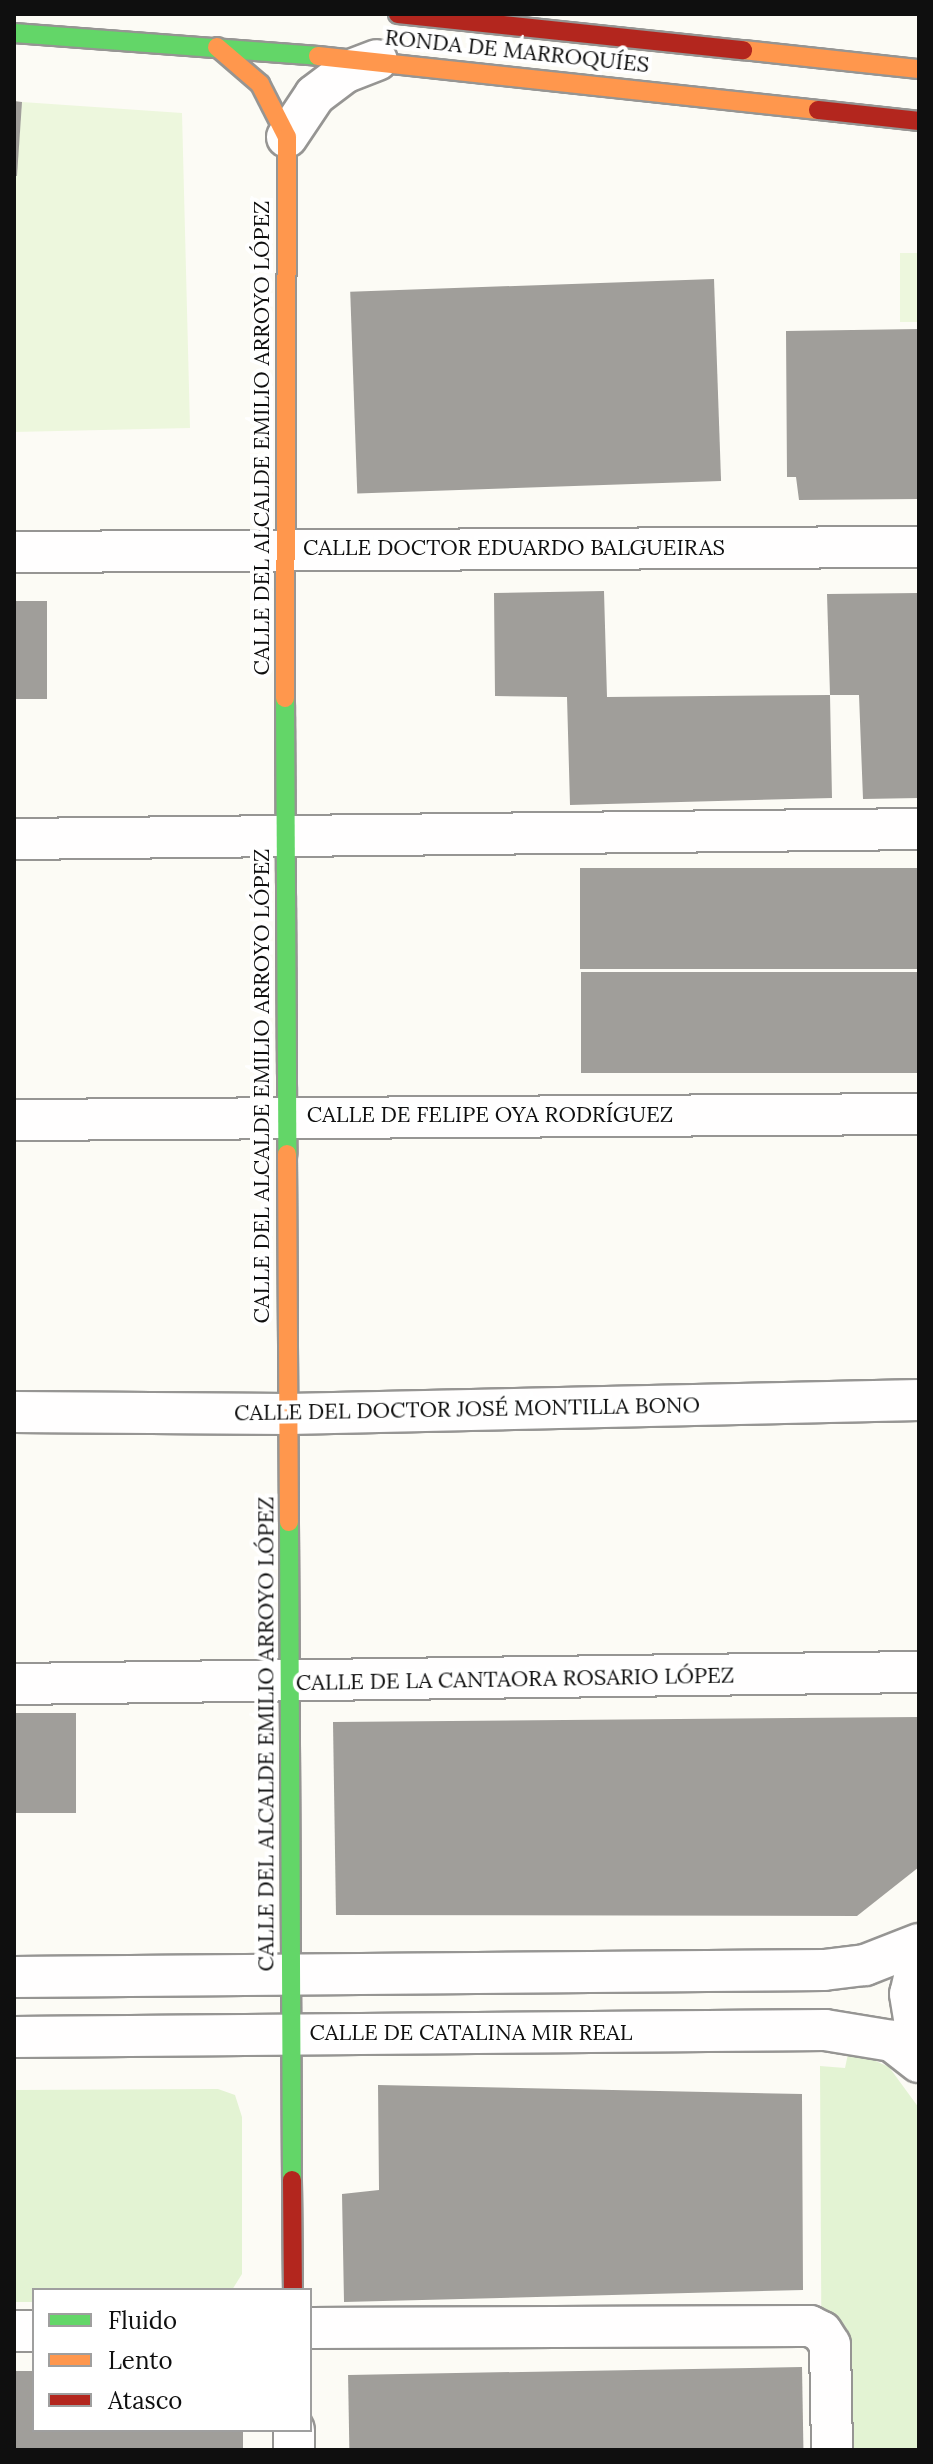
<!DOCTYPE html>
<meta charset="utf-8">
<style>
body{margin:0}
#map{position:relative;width:933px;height:2464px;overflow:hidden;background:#fcfbf5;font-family:Lora,serif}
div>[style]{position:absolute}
.green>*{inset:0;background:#e3f3d3}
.pitch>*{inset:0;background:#edf7dd;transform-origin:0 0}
.building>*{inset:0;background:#a09e9a;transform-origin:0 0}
.roads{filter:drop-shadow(2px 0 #969593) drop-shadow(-2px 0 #969593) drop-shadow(0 2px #969593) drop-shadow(0 -2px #969593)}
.street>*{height:40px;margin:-20px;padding:0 20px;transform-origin:20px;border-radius:20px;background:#fffefe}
.fast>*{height:18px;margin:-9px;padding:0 9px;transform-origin:9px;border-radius:9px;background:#63d668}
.slow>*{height:18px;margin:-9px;padding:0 9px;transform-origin:9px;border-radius:9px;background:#ff974d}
.jam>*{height:18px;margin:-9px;padding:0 9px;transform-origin:9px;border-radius:9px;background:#b3261e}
span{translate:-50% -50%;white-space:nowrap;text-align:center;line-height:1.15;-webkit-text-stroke:8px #fff;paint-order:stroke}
.street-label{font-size:22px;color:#0f0f0f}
.frame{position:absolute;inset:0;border:16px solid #0f0f0f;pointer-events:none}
.legend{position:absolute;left:32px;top:2288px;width:280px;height:144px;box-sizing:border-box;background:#fff;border:2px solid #9f9f9f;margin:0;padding:10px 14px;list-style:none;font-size:24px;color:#0f0f0f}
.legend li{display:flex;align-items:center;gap:16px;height:40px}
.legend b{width:40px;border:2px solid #9f9f9f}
</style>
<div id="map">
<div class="green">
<div style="clip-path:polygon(849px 2049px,889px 2067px,919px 2108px,919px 2450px,822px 2450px,820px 2066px,845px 2068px)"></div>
<div style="clip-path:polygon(218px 2089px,235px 2095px,242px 2117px,242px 2274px,232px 2290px,34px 2290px,34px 2302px,14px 2302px,14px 2090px)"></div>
</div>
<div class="pitch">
<div style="clip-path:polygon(22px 102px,182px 113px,190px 428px,14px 432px,14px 176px)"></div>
<div style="left:900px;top:253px;width:19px;height:69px"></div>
</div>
<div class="building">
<div style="clip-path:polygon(14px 101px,22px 102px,17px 176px,14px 176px)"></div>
<div style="left:714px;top:279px;width:202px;height:364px;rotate:88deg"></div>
<div style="clip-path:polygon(919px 329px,919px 499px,799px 500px,796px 477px,787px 477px,786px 331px)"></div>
<div style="clip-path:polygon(604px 591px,607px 697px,830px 695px,832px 798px,570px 805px,567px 697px,495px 696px,494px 593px)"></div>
<div style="clip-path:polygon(919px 593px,919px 798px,863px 799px,859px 695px,830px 695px,827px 594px)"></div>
<div style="left:14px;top:601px;width:33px;height:98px"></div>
<div style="left:919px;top:868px;width:101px;height:339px;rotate:90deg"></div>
<div style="left:919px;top:972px;width:101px;height:338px;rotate:90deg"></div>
<div style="left:14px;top:1713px;width:62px;height:100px"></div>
<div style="clip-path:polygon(919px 1717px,919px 1867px,857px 1916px,336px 1915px,333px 1722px)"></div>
<div style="clip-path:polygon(378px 2085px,802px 2094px,803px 2290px,344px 2302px,342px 2194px,379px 2190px)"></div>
<div style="left:802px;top:2367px;width:83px;height:454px;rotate:89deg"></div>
<div style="clip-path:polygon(14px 2371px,34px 2371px,34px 2430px,243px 2430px,243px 2450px,14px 2450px)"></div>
</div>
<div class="roads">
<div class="street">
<div style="left:287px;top:137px;width:50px;rotate:-56.3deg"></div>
<div style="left:315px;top:95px;width:39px;rotate:-37deg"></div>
<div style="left:346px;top:72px;width:33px;rotate:-21deg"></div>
<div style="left:14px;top:552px;width:905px;rotate:-0.32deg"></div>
<div style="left:14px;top:839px;width:905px;rotate:-0.63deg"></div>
<div style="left:14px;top:1120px;width:905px;rotate:-0.38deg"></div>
<div style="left:14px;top:1412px;width:274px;rotate:0.4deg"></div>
<div style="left:288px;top:1414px;width:631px;rotate:-1.27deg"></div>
<div style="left:14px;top:1684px;width:905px;rotate:-0.76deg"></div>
<div style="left:919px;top:1956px;width:39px;rotate:103deg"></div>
<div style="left:910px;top:1994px;width:56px;rotate:80.7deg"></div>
<div style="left:14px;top:1977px;width:810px;rotate:-0.5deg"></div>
<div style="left:824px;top:1970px;width:41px;rotate:-7deg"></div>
<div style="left:865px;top:1965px;width:58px;rotate:-21.3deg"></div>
<div style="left:14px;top:2037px;width:811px;rotate:-0.49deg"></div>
<div style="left:825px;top:2030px;width:68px;rotate:9.3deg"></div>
<div style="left:892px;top:2041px;width:34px;rotate:38deg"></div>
<div style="left:310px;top:2328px;width:500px;rotate:-0.23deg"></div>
<div style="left:810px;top:2326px;width:13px;rotate:27deg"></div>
<div style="left:822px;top:2332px;width:15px;rotate:58deg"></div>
<div style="left:830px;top:2345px;width:105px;rotate:88.9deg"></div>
<div style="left:14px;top:2331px;width:20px"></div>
<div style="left:294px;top:2430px;width:20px;rotate:90deg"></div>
</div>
<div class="fast">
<div style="left:14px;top:33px;width:305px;rotate:4.3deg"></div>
<div style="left:285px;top:698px;width:456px;rotate:89.7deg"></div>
<div style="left:289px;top:1522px;width:658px;rotate:89.74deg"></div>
</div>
<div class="slow">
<div style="left:217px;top:47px;width:57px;rotate:40.7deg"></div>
<div style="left:260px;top:84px;width:59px;rotate:63deg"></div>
<div style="left:287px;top:137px;width:561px;rotate:90.2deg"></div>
<div style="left:743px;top:50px;width:177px;rotate:6.2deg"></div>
<div style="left:318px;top:56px;width:503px;rotate:6.16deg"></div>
<div style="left:287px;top:1154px;width:368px;rotate:89.7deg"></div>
</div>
<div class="jam">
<div style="left:398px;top:14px;width:347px;rotate:6deg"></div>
<div style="left:818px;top:110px;width:102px;rotate:6.2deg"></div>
<div style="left:292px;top:2180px;width:110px;rotate:89.5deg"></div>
</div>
</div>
<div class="street-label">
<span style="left:517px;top:51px;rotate:6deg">RONDA DE MARROQUÍES</span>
<span style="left:262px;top:438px;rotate:-90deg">CALLE DEL ALCALDE EMILIO ARROYO LÓPEZ</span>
<span style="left:514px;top:548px">CALLE DOCTOR EDUARDO BALGUEIRAS</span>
<span style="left:262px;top:1086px;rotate:-90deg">CALLE DEL ALCALDE EMILIO ARROYO LÓPEZ</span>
<span style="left:490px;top:1115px">CALLE DE FELIPE OYA RODRÍGUEZ</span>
<span style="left:467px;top:1409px;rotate:-1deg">CALLE DEL DOCTOR JOSÉ MONTILLA BONO</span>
<span style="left:515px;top:1679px;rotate:-1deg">CALLE DE LA CANTAORA ROSARIO LÓPEZ</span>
<span style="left:266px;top:1734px;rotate:-90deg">CALLE DEL ALCALDE EMILIO ARROYO LÓPEZ</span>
<span style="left:471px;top:2033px">CALLE DE CATALINA MIR REAL</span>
</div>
<div class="frame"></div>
<ul class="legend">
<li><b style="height:10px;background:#63d668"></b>Fluido</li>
<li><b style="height:10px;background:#ff974d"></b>Lento</li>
<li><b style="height:10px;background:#b3261e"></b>Atasco</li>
</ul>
</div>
